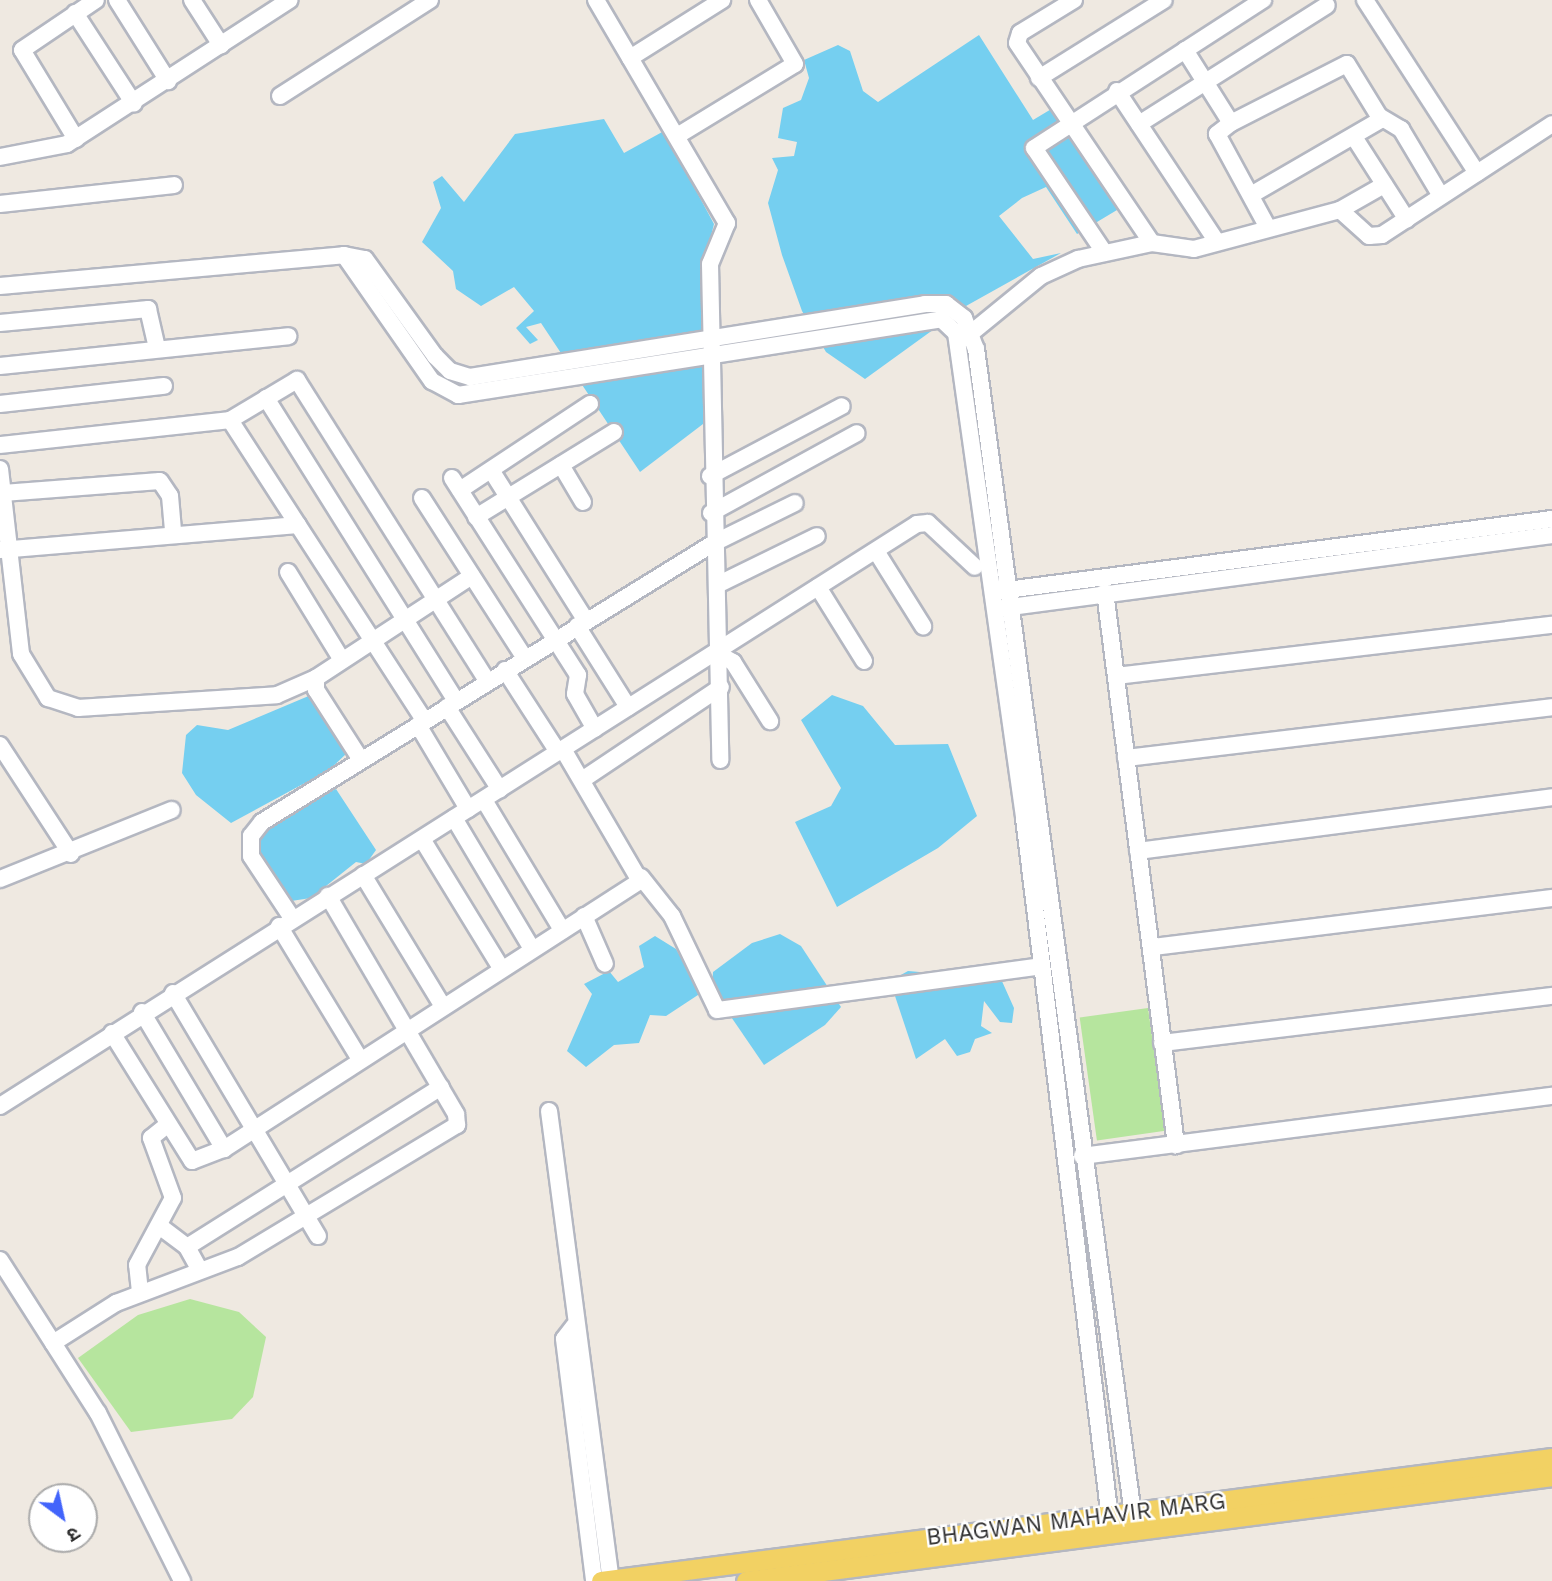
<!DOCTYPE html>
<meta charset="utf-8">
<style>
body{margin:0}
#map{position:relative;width:1552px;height:1581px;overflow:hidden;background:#efe9e1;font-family:"Work Sans","Noto Sans Devanagari",sans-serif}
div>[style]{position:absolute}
.green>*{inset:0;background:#b6e59e;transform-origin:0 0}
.water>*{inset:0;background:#75cff0}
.roads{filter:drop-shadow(2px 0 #b4b7c1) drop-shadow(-2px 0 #b4b7c1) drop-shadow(0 2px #b4b7c1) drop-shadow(0 -2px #b4b7c1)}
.minor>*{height:16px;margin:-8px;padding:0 8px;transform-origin:8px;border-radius:8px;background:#fff}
.major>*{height:19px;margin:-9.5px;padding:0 9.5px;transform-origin:9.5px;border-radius:9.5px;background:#f2d163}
span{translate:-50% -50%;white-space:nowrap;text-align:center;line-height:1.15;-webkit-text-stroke:5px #fff;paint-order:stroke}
.street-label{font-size:23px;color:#2e2e2e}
.north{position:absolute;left:28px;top:1483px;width:70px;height:70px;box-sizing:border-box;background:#fff;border:2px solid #ababab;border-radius:50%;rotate:147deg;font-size:19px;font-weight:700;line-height:28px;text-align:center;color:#2e2e2e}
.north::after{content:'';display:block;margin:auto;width:24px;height:32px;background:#4264fb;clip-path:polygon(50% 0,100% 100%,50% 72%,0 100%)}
</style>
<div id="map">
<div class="green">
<div style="left:1148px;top:1008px;width:124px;height:69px;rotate:82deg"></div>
<div style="clip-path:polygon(190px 1299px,239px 1312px,266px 1337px,253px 1397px,232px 1419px,131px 1432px,78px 1358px,138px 1315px)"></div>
</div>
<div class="water">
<div style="clip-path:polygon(979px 35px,1033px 120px,1053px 108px,1122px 207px,1077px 234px,1046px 187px,1022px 198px,999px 216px,1033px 259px,1061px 253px,966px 306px,865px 379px,826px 352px,802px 311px,782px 255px,768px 203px,778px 170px,772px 158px,794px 156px,797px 142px,778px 138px,783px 108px,801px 100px,809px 78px,804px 60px,838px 45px,850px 51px,863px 91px,878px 102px)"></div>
<div style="clip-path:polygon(604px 119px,624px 153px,664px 131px,714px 224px,703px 268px,703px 424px,640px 472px,541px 323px,526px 327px,538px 340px,530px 344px,516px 328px,534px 311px,514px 287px,481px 306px,456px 289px,453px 271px,422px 242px,441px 208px,433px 182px,442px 176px,464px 202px,515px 134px)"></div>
<div style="clip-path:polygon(311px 695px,346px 754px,329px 770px,231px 823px,196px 795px,182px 773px,186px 735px,197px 725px,228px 730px)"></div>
<div style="clip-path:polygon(832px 695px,863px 706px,895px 745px,948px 744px,977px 816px,938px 848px,837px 907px,795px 822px,831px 806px,841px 788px,801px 720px)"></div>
<div style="clip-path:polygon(336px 789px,376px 850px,366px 864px,356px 862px,311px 898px,291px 901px,261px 853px,261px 836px,304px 803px)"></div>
<div style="clip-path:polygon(780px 934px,801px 946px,841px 1007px,825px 1025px,764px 1065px,712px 989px,713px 972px,752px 943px)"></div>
<div style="clip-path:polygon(655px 936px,676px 949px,701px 993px,666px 1016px,650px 1015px,639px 1043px,614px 1045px,586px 1067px,567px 1051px,592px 994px,584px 984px,609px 971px,618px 982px,644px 967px,639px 946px)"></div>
<div style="clip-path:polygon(908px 971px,1001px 979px,1014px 1008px,1012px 1023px,1000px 1022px,984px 1001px,981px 1026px,992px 1033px,975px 1039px,970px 1052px,957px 1056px,945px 1039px,916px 1059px,890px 981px)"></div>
</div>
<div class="roads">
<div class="minor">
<div style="left:117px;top:0;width:96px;rotate:57.8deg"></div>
<div style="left:192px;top:0;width:54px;rotate:57.2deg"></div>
<div style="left:596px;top:0;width:259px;rotate:59.6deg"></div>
<div style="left:727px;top:223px;width:44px;rotate:112.5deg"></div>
<div style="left:710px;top:264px;width:496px;rotate:88.8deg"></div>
<div style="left:1074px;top:0;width:63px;rotate:148.6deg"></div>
<div style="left:1020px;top:33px;width:10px;rotate:107deg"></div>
<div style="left:1017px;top:43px;width:241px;rotate:56deg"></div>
<div style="left:1365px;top:0;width:206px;rotate:57.1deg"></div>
<div style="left:75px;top:13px;width:108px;rotate:57deg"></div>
<div style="left:1185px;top:50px;width:86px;rotate:57.8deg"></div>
<div style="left:1231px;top:123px;width:18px;rotate:142deg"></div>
<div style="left:1217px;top:134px;width:107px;rotate:61.5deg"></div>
<div style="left:630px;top:58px;width:109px;rotate:-32.2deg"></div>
<div style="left:1039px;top:78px;width:147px;rotate:-32deg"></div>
<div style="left:1117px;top:91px;width:181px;rotate:56.5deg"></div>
<div style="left:280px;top:96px;width:178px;rotate:-32.6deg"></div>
<div style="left:1231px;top:123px;width:130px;rotate:-27deg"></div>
<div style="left:1347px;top:64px;width:61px;rotate:58.4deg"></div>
<div style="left:1379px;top:116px;width:26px;rotate:31deg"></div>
<div style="left:1401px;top:129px;width:78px;rotate:59.2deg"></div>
<div style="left:1139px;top:124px;width:222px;rotate:-32.3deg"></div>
<div style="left:677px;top:136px;width:138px;rotate:-31.4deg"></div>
<div style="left:795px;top:64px;width:74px;rotate:-120deg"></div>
<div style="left:1354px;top:137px;width:98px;rotate:57.4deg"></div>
<div style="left:76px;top:139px;width:104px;rotate:-121.2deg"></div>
<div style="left:22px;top:50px;width:89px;rotate:-34deg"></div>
<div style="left:0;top:157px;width:68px;rotate:-11deg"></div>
<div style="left:67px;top:144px;width:265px;rotate:-32.9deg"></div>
<div style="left:1251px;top:195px;width:151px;rotate:-30.1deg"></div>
<div style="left:0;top:204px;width:175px;rotate:-6.2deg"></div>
<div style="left:1340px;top:210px;width:39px;rotate:42deg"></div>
<div style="left:1369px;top:236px;width:13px;rotate:-4deg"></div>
<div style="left:1382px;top:235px;width:203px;rotate:-33.1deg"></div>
<div style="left:1104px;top:252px;width:125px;rotate:-123.9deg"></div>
<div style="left:1034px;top:148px;width:273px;rotate:-32.9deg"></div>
<div style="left:344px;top:255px;width:154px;rotate:55.1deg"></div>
<div style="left:432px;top:381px;width:30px;rotate:28deg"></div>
<div style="left:458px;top:395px;width:489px;rotate:-8.9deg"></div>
<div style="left:941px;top:319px;width:21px;rotate:43deg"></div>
<div style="left:956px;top:333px;width:490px;rotate:82deg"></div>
<div style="left:1024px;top:818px;width:714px;rotate:83deg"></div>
<div style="left:0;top:286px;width:345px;rotate:-5.1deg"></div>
<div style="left:344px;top:255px;width:21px;rotate:11deg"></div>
<div style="left:365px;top:259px;width:120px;rotate:54.2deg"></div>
<div style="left:435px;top:356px;width:21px;rotate:45deg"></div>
<div style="left:450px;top:371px;width:21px;rotate:17deg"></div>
<div style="left:470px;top:377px;width:461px;rotate:-9.1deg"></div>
<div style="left:925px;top:304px;width:21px"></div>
<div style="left:946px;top:304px;width:23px;rotate:38deg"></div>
<div style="left:964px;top:318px;width:33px;rotate:69deg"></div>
<div style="left:976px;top:349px;width:1184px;rotate:82.33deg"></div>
<div style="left:0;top:323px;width:149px;rotate:-5.4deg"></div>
<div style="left:148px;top:309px;width:40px;rotate:77deg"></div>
<div style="left:965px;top:338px;width:98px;rotate:-39.2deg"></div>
<div style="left:1041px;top:276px;width:41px;rotate:-24.7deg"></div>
<div style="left:1078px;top:259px;width:76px;rotate:-12.2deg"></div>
<div style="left:1152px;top:243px;width:42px;rotate:8.1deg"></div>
<div style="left:1194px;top:249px;width:151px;rotate:-15deg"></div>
<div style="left:1340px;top:210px;width:51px;rotate:-29.6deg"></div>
<div style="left:0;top:366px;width:290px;rotate:-5.9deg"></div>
<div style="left:266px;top:398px;width:358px;rotate:57.9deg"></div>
<div style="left:0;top:404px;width:165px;rotate:-6.3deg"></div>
<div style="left:230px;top:420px;width:357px;rotate:57.1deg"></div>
<div style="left:0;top:445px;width:231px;rotate:-6.2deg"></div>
<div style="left:230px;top:420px;width:78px;rotate:-30.8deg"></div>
<div style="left:297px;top:380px;width:356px;rotate:57.7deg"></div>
<div style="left:561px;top:465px;width:43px;rotate:59.3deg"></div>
<div style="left:0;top:469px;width:186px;rotate:83.5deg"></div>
<div style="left:21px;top:654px;width:52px;rotate:58.5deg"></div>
<div style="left:48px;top:698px;width:32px;rotate:18deg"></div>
<div style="left:78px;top:708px;width:199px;rotate:-3.7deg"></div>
<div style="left:277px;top:695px;width:43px;rotate:-23.6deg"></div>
<div style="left:491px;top:470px;width:178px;rotate:57.8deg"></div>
<div style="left:710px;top:476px;width:149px;rotate:-27.9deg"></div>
<div style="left:452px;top:478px;width:234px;rotate:57.4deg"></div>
<div style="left:578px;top:675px;width:19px;rotate:99deg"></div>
<div style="left:575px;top:694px;width:40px;rotate:60.3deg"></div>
<div style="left:460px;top:490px;width:156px;rotate:-33.5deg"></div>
<div style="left:3px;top:493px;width:157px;rotate:-4.4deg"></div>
<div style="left:160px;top:481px;width:18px;rotate:56deg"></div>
<div style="left:170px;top:496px;width:37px;rotate:85deg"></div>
<div style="left:422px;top:498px;width:189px;rotate:57.3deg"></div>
<div style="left:711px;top:513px;width:166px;rotate:-28.7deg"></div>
<div style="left:476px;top:517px;width:162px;rotate:-31.6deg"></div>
<div style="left:0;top:550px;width:299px;rotate:-4.8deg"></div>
<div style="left:876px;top:551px;width:89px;rotate:57.9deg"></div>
<div style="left:288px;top:572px;width:103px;rotate:58.5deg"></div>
<div style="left:717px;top:585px;width:111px;rotate:-26.1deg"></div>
<div style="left:818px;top:587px;width:87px;rotate:58.1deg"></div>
<div style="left:999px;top:591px;width:558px;rotate:-7.42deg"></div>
<div style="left:1105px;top:592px;width:558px;rotate:82.68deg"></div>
<div style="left:1003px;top:608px;width:554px;rotate:-7.57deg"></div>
<div style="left:577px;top:626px;width:96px;rotate:57.8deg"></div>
<div style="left:722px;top:656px;width:13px;rotate:29deg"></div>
<div style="left:733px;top:662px;width:70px;rotate:57.9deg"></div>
<div style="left:505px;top:670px;width:98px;rotate:57.1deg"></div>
<div style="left:1116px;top:676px;width:439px;rotate:-6.7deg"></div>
<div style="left:447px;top:707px;width:98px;rotate:57.4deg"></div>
<div style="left:418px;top:725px;width:98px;rotate:59.2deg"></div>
<div style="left:0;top:745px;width:130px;rotate:56.9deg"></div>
<div style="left:1126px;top:758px;width:429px;rotate:-6.8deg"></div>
<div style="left:361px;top:760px;width:83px;rotate:-122.7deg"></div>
<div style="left:316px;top:690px;width:12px;rotate:-90deg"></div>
<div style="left:316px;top:678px;width:186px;rotate:-33.2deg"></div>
<div style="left:582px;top:780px;width:167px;rotate:-33.8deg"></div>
<div style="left:484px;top:800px;width:152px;rotate:59deg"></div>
<div style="left:454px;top:818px;width:152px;rotate:59.2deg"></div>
<div style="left:422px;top:839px;width:151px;rotate:58.5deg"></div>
<div style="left:1138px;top:851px;width:418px;rotate:-7.4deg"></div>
<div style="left:363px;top:875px;width:152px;rotate:58.7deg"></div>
<div style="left:641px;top:877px;width:50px;rotate:51.5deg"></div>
<div style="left:672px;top:916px;width:104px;rotate:64.4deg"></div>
<div style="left:717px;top:1010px;width:328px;rotate:-7.7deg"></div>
<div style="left:0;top:879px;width:185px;rotate:-21.9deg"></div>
<div style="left:584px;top:916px;width:52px;rotate:66.4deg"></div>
<div style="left:292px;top:918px;width:74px;rotate:-123.5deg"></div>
<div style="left:251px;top:856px;width:20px;rotate:-90deg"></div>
<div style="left:251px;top:836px;width:18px;rotate:-52deg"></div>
<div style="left:262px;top:822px;width:531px;rotate:-31.69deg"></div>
<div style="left:714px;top:543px;width:90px;rotate:-26.3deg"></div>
<div style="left:279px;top:926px;width:156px;rotate:58.7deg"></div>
<div style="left:1153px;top:947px;width:402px;rotate:-7deg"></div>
<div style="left:173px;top:993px;width:283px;rotate:59.2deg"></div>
<div style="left:142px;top:1012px;width:160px;rotate:59.1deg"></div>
<div style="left:112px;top:1033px;width:151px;rotate:58deg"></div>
<div style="left:192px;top:1161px;width:34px;rotate:-21deg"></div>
<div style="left:224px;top:1149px;width:495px;rotate:-32.8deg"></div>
<div style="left:640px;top:881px;width:153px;rotate:-120.3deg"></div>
<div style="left:1162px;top:1043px;width:393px;rotate:-6.9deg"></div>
<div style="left:0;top:1106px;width:1086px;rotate:-32.4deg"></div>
<div style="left:917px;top:524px;width:11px;rotate:-5deg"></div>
<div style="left:928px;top:523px;width:64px;rotate:43.1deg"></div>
<div style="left:549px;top:1111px;width:473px;rotate:82.5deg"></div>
<div style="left:1082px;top:1156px;width:474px;rotate:-7.3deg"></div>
<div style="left:162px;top:1228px;width:31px;rotate:37deg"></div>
<div style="left:187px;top:1247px;width:25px;rotate:61deg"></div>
<div style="left:187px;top:1247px;width:300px;rotate:-32.2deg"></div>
<div style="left:0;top:1260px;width:182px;rotate:57.4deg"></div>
<div style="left:98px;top:1413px;width:188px;rotate:63.4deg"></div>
<div style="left:140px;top:1292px;width:27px;rotate:-96deg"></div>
<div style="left:137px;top:1265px;width:76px;rotate:-61.8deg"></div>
<div style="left:173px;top:1198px;width:64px;rotate:-110.1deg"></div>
<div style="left:151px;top:1138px;width:22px;rotate:-39deg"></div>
<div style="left:574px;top:1326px;width:16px;rotate:128deg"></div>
<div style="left:564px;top:1339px;width:244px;rotate:82.9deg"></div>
<div style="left:53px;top:1343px;width:75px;rotate:-32.4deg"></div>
<div style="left:116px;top:1303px;width:130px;rotate:-20.7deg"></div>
<div style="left:238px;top:1257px;width:256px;rotate:-31.1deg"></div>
<div style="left:457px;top:1125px;width:11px;rotate:-95deg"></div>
<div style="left:456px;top:1114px;width:253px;rotate:-120.4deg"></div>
</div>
<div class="major">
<div style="left:601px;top:1581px;width:959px;rotate:-7.37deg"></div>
<div style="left:746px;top:1581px;width:813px;rotate:-7.42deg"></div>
</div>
</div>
<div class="street-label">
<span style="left:1076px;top:1520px;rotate:-7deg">BHAGWAN MAHAVIR MARG</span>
</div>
<div class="north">उ</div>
</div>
